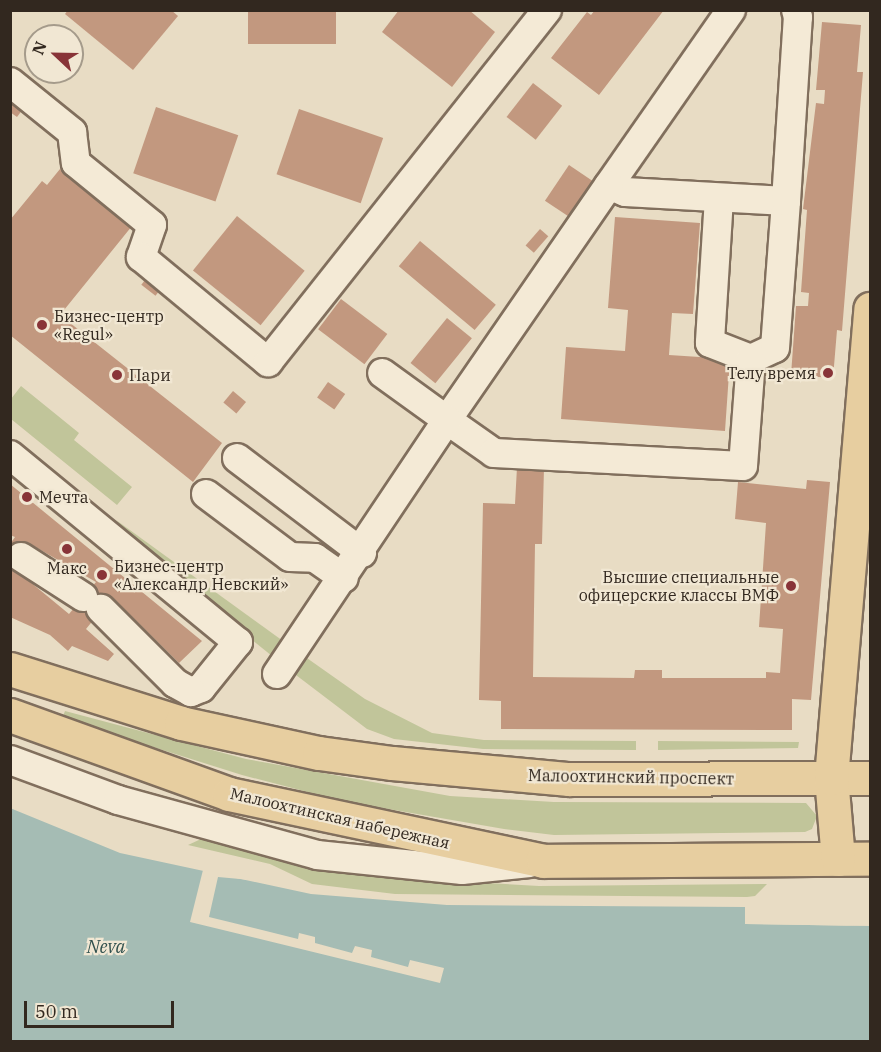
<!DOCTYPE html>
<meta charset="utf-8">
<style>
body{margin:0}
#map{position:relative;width:881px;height:1052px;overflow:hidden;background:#e8dcc4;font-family:"IBM Plex Serif",serif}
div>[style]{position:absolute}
.green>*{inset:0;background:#c1c59a}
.water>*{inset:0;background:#a5bcb4}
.pier>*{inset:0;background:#e8dcc4}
.building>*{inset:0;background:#c2987f;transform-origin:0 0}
.roads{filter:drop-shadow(2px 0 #816f5d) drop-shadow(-2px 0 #816f5d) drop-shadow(0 2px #816f5d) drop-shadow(0 -2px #816f5d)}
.minor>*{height:28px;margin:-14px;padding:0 14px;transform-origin:14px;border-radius:14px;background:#f4ead6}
.major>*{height:33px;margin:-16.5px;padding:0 16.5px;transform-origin:16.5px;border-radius:16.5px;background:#e7cea0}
.dots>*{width:16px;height:16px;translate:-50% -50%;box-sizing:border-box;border:3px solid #f1e7d3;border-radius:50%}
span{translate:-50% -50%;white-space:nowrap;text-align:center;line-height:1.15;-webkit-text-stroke:4.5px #f1e7d3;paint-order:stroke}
.poi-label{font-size:16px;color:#32281f}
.left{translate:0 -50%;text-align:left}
.right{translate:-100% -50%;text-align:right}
.street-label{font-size:16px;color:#32281f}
.water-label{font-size:18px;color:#30504d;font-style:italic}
.frame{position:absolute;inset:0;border:12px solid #32281f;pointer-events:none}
.north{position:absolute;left:24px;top:24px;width:60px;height:60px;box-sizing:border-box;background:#f1e7d3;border:2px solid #a59b8b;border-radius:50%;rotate:292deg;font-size:16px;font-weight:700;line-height:24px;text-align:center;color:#32281f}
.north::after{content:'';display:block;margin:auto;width:21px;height:27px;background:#883438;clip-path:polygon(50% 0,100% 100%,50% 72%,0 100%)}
.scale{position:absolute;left:24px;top:1001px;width:150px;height:27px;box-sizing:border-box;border:3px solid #32281f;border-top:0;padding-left:8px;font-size:18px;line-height:21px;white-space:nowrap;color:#32281f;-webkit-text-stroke:4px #f1e7d3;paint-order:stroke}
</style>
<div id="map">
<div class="green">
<div style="clip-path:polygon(21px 386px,79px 433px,74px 440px,132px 487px,117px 505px,11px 419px,11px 399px)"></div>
<div style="clip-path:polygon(116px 520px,283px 641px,272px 656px,142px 551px)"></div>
<div style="clip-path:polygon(304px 656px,365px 699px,432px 733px,484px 740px,636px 741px,636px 750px,483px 749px,394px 739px,367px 729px,292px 672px)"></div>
<div style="clip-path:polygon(65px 711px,246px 759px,450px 796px,554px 802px,806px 803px,817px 816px,812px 829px,805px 832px,554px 835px,504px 829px,342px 801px,242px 775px,115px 735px,63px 716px)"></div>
<div style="clip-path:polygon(658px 741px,799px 742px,798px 748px,658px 750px)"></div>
<div style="clip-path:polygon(201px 839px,316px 866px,397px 878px,539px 886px,767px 884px,755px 896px,747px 897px,395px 894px,312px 884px,270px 864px,188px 845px)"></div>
</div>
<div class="water">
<div style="clip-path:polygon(10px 808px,120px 853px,311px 894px,447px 905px,745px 907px,745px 924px,870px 926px,870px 1041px,11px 1041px)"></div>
</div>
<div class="pier">
<div style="clip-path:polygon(203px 870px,251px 880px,218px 877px,209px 917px,298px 939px,299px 933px,315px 937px,315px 943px,352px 953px,355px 946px,372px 950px,371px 957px,408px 967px,410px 960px,444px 968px,440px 983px,190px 922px)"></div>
<div style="clip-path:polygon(745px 907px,748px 921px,870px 926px,745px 924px)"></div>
</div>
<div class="building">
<div style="clip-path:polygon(68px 10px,171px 10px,178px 16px,133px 70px,65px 14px)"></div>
<div style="left:248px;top:10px;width:88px;height:34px"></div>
<div style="clip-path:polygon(399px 10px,469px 10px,495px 32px,452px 87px,382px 32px)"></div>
<div style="clip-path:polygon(595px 10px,664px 10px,599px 95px,551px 58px,587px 12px,591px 15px)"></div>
<div style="clip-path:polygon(822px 22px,861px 25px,857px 72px,863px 72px,842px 331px,837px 330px,833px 378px,791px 375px,796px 306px,808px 306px,809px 293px,801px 292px,807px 210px,803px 209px,816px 103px,824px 104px,825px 90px,816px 90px)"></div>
<div style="left:533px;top:83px;width:37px;height:43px;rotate:38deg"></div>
<div style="clip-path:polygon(10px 93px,26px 105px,17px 117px,10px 112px)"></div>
<div style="left:156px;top:107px;width:87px;height:70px;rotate:19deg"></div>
<div style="left:299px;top:109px;width:89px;height:69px;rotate:19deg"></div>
<div style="left:569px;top:165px;width:29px;height:43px;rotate:34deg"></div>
<div style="clip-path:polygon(60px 169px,132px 226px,60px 315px,222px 443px,193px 482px,10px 335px,10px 220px,42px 181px,47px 185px)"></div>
<div style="left:237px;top:216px;width:87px;height:70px;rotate:39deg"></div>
<div style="clip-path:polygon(615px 217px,700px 223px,693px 314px,672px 313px,669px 355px,730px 359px,725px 431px,561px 419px,566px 347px,625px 351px,628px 310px,608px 308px)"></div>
<div style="left:540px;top:229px;width:11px;height:22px;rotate:41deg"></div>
<div style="left:420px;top:241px;width:99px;height:33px;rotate:40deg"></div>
<div style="left:145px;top:280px;width:18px;height:6px;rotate:38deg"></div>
<div style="left:341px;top:299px;width:58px;height:38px;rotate:37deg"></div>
<div style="left:447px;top:318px;width:32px;height:58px;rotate:39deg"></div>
<div style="left:328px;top:382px;width:21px;height:19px;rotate:35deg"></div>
<div style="left:233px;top:391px;width:17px;height:15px;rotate:40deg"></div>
<div style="clip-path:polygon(517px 467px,544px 468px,542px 544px,535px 544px,533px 677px,634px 678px,635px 670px,662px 670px,662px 678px,766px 678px,766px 672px,780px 673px,783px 629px,759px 627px,766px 523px,735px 519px,738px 482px,806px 489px,807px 480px,830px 482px,811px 700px,792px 699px,792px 730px,501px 729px,501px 701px,479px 700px,483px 503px,515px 504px)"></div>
<div style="clip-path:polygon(evenodd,10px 484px,202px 641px,179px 663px,112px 597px,86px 629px,114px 654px,108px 661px,72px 646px,68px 651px,50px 635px,10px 617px,10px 544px,15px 537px,10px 535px,10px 484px,32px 545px,96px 582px,69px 614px,12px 567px,32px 545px)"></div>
</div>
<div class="roads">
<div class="minor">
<div style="left:10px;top:82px;width:80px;rotate:38.9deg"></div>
<div style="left:72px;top:132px;width:31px;rotate:83deg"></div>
<div style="left:76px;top:163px;width:98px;rotate:39.2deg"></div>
<div style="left:152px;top:225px;width:34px;rotate:109deg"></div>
<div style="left:141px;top:257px;width:165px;rotate:39.6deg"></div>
<div style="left:268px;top:362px;width:449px;rotate:-51.6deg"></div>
<div style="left:609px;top:185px;width:213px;rotate:-55.1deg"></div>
<div style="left:719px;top:198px;width:145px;rotate:93.6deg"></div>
<div style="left:710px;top:343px;width:44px;rotate:21.3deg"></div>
<div style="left:786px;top:201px;width:161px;rotate:-176.8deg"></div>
<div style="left:625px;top:192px;width:17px;rotate:-156deg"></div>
<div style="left:609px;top:185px;width:285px;rotate:124.6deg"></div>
<div style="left:447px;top:420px;width:57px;rotate:35.1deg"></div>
<div style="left:494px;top:453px;width:249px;rotate:3deg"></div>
<div style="left:743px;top:466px;width:107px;rotate:-85.7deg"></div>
<div style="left:751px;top:359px;width:26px;rotate:-25deg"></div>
<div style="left:775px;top:348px;width:147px;rotate:-85.7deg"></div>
<div style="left:786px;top:201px;width:184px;rotate:-86.3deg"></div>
<div style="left:798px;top:17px;width:7px;rotate:-106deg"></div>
<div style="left:10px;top:455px;width:295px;rotate:39.4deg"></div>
<div style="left:238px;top:642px;width:59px;rotate:128.8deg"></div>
<div style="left:201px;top:688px;width:11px;rotate:158deg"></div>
<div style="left:191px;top:692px;width:18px;rotate:-151deg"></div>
<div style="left:175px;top:683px;width:105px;rotate:-135deg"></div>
<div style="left:237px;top:458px;width:157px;rotate:37.2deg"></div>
<div style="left:206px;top:494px;width:105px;rotate:36.9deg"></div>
<div style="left:290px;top:557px;width:25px;rotate:2deg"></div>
<div style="left:315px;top:558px;width:35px;rotate:35deg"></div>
<div style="left:21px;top:557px;width:74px;rotate:32.8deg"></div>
<div style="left:277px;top:674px;width:306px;rotate:-56.2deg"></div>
<div style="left:447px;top:420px;width:80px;rotate:-144.1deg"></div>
<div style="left:10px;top:760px;width:115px;rotate:20.3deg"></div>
<div style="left:118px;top:800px;width:206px;rotate:15.4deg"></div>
<div style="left:317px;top:855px;width:146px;rotate:5.9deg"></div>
<div style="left:462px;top:870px;width:68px;rotate:-5.9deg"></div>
</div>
<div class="major">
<div style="left:10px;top:669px;width:179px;rotate:17.5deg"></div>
<div style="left:181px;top:723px;width:141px;rotate:12.3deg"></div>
<div style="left:319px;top:753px;width:74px;rotate:7.8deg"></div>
<div style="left:392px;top:763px;width:178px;rotate:5.2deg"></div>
<div style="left:569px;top:779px;width:301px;rotate:-0.2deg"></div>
<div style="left:10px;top:715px;width:233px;rotate:19.8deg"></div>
<div style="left:229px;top:794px;width:321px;rotate:12deg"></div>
<div style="left:543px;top:861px;width:327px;rotate:-0.4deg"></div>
<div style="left:838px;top:859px;width:81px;rotate:-94.9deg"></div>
<div style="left:831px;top:778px;width:471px;rotate:-85.2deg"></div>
</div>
</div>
<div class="dots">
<div style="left:42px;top:325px;background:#883438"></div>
<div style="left:828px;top:373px;background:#883438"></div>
<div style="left:117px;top:375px;background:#883438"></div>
<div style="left:27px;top:497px;background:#883438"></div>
<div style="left:67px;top:549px;background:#883438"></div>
<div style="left:102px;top:575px;background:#883438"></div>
<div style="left:791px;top:586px;background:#883438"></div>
</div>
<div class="poi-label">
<span class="left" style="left:54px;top:325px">Бизнес-центр<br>«Regul»</span>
<span class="right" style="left:816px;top:373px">Телу время</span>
<span class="left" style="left:129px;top:375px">Пари</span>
<span class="left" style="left:39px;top:497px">Мечта</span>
<span class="left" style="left:114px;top:575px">Бизнес-центр<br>«Александр Невский»</span>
<span style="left:67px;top:568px">Макс</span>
<span class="right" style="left:779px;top:586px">Высшие специальные<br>офицерские классы ВМФ</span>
</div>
<div class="street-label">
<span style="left:631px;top:777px;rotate:1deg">Малоохтинский проспект</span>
<span style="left:340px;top:818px;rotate:13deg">Малоохтинская набережная</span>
</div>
<div class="water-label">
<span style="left:106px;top:947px">Neva</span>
</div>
<div class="frame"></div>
<div class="north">N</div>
<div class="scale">50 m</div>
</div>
